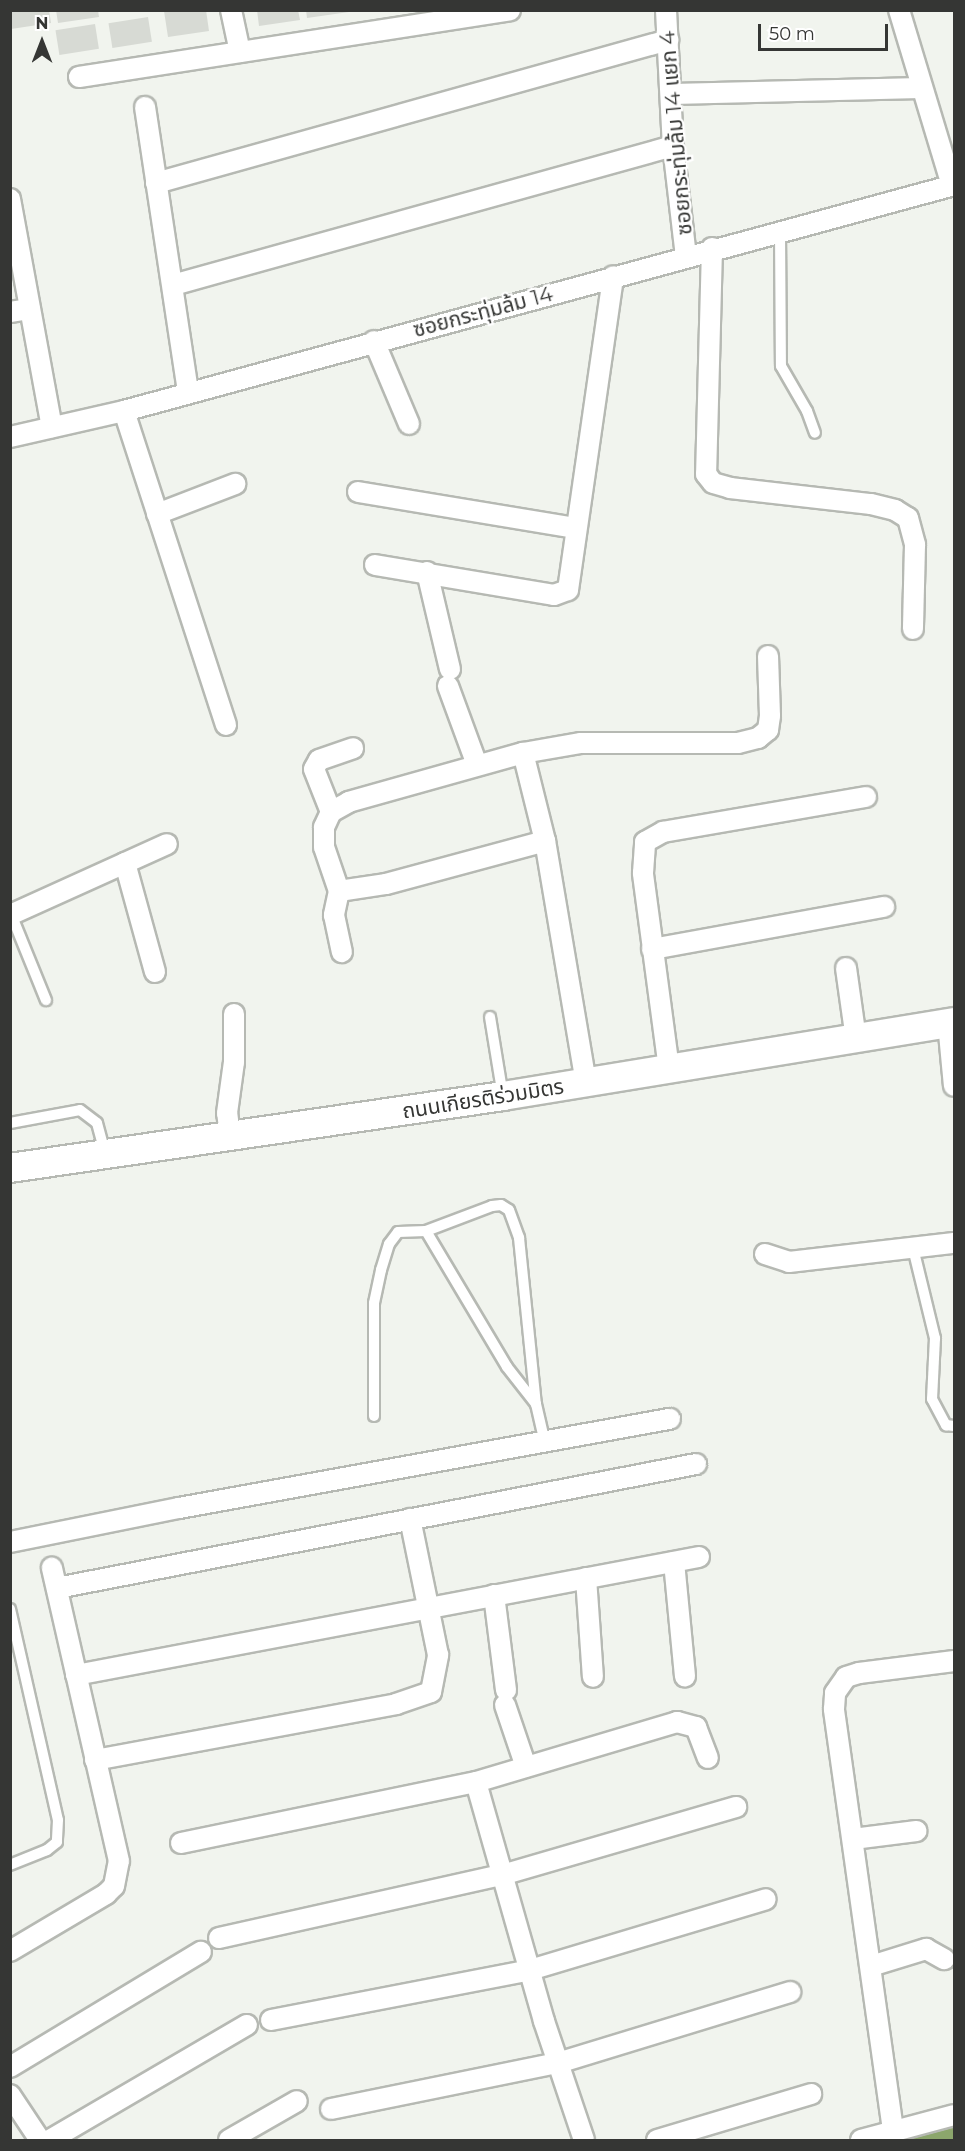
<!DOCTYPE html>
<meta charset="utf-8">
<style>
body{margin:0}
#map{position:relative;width:965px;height:2151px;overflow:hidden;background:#f1f4ee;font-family:Montserrat,"Noto Sans Thai",sans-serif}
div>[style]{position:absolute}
.canal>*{height:18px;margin:-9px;padding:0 9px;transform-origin:9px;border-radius:9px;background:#8ca66c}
.building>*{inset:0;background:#d7dad4;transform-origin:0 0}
.roads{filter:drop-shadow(2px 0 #b6b9b3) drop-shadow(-2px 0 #b6b9b3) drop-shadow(0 2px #b6b9b3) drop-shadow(0 -2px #b6b9b3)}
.lane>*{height:10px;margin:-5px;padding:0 5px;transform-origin:5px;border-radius:5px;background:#fff}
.street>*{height:20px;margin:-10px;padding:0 10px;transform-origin:10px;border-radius:10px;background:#fff}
.secondary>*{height:28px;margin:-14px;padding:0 14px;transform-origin:14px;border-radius:14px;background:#fff}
span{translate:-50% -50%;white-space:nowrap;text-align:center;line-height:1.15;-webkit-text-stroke:4.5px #fff;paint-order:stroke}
.street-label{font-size:21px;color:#353634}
.frame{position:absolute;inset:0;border:12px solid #353634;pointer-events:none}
.north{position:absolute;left:12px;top:12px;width:60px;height:60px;-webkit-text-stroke:4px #fff;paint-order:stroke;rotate:0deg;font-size:16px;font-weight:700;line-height:24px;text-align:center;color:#353634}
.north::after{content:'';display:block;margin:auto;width:21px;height:27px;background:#353634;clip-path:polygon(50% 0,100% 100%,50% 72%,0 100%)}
.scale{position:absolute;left:758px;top:24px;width:130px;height:27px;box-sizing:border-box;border:3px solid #353634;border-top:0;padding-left:8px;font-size:18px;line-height:21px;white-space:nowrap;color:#353634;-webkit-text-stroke:4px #fff;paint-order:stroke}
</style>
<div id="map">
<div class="canal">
<div style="left:904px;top:2140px;width:50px;rotate:-8deg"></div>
</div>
<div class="building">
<div style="clip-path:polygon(10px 10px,49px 10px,51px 23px,11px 29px)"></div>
<div style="clip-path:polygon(56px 10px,98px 10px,99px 17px,58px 23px)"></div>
<div style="clip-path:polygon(206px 10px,209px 31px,168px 37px,164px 11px)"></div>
<div style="clip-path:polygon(257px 10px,298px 10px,300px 20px,259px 26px)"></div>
<div style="clip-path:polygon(306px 10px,349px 10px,349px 12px,307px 18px)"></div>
<div style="left:148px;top:17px;width:25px;height:40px;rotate:81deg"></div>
<div style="left:95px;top:24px;width:25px;height:40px;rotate:81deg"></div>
</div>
<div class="roads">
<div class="lane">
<div style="left:780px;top:231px;width:135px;rotate:89.6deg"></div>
<div style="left:781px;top:366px;width:52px;rotate:60deg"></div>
<div style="left:807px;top:411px;width:23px;rotate:70deg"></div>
<div style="left:11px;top:914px;width:93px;rotate:67.9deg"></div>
<div style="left:490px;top:1017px;width:80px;rotate:80.7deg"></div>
<div style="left:10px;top:1123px;width:71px;rotate:-10.5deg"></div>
<div style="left:80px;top:1110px;width:21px;rotate:37deg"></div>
<div style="left:97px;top:1123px;width:30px;rotate:75deg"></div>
<div style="left:426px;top:1231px;width:71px;rotate:-20.7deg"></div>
<div style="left:492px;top:1206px;width:9px;rotate:-6deg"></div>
<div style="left:501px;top:1205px;width:9px;rotate:32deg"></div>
<div style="left:509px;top:1210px;width:30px;rotate:70deg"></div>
<div style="left:519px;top:1238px;width:167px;rotate:84.2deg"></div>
<div style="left:913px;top:1248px;width:93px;rotate:76.3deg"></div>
<div style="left:935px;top:1338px;width:61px;rotate:92.8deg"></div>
<div style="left:932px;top:1399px;width:30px;rotate:62deg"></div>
<div style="left:946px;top:1425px;width:8px;rotate:7deg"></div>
<div style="left:374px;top:1416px;width:113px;rotate:-90deg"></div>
<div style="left:374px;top:1303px;width:34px;rotate:-78deg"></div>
<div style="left:381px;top:1270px;width:27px;rotate:-73deg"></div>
<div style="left:389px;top:1244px;width:15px;rotate:-53deg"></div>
<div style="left:398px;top:1232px;width:28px;rotate:-2deg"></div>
<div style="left:426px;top:1231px;width:158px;rotate:59.2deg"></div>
<div style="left:507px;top:1367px;width:47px;rotate:51.9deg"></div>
<div style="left:536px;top:1404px;width:39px;rotate:77deg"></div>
<div style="left:10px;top:1609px;width:216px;rotate:77.2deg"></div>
<div style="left:58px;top:1820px;width:22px;rotate:93deg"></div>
<div style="left:57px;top:1842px;width:13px;rotate:141deg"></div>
<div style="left:47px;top:1850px;width:40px;rotate:158deg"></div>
</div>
<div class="street">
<div style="left:231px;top:10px;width:43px;rotate:77.9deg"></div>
<div style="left:666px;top:10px;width:136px;rotate:87.1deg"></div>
<div style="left:673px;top:146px;width:111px;rotate:83.3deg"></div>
<div style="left:899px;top:10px;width:183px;rotate:73.2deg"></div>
<div style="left:79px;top:77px;width:436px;rotate:-8.8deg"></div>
<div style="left:672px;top:94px;width:249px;rotate:-1.4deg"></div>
<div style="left:145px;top:107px;width:288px;rotate:81.4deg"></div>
<div style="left:156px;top:183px;width:532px;rotate:-15.6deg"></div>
<div style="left:10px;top:199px;width:232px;rotate:79.6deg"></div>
<div style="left:712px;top:248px;width:226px;rotate:91.5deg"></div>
<div style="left:706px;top:474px;width:11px;rotate:52deg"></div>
<div style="left:713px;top:483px;width:18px;rotate:16deg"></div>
<div style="left:730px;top:488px;width:142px;rotate:6.5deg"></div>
<div style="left:871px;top:504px;width:25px;rotate:14deg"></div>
<div style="left:895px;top:510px;width:15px;rotate:32deg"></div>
<div style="left:908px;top:518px;width:28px;rotate:75deg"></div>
<div style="left:915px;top:545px;width:84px;rotate:91.4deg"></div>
<div style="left:173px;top:285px;width:519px;rotate:-15.54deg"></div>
<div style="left:10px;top:312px;width:20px;rotate:-9deg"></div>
<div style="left:374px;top:341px;width:90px;rotate:67.1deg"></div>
<div style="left:124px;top:411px;width:330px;rotate:72deg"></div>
<div style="left:10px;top:437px;width:117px;rotate:-12.8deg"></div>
<div style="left:124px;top:411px;width:860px;rotate:-15.23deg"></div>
<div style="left:358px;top:492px;width:221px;rotate:9.4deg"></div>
<div style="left:157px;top:514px;width:84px;rotate:-21deg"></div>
<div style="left:375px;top:565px;width:181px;rotate:9.5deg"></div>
<div style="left:554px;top:595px;width:15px;rotate:-20deg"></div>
<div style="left:568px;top:590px;width:317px;rotate:-81.8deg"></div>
<div style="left:427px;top:572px;width:100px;rotate:76.7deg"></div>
<div style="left:448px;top:686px;width:84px;rotate:69.8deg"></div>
<div style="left:523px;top:753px;width:181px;rotate:164.3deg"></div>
<div style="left:349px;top:802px;width:21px;rotate:151deg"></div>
<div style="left:331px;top:812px;width:17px;rotate:115deg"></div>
<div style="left:324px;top:827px;width:20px;rotate:90deg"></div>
<div style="left:324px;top:847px;width:46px;rotate:71.2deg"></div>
<div style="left:339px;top:891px;width:48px;rotate:-8.5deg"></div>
<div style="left:386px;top:884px;width:165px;rotate:-15.1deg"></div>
<div style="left:331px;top:812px;width:46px;rotate:-111.6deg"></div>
<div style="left:314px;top:769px;width:10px;rotate:-61deg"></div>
<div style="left:319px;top:760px;width:36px;rotate:-19deg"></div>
<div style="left:125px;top:863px;width:113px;rotate:74.6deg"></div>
<div style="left:339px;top:891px;width:25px;rotate:102deg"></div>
<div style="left:334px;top:915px;width:38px;rotate:78deg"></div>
<div style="left:10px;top:915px;width:172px;rotate:-24.3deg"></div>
<div style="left:652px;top:949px;width:236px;rotate:-10.3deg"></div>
<div style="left:846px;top:968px;width:72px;rotate:82deg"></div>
<div style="left:948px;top:1023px;width:63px;rotate:84.6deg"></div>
<div style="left:669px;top:1069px;width:198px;rotate:-97.6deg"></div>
<div style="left:643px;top:873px;width:31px;rotate:-86deg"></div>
<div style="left:645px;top:842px;width:21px;rotate:-29deg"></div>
<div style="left:663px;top:832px;width:206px;rotate:-9.8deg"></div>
<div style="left:586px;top:1083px;width:245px;rotate:-99.6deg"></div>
<div style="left:545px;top:841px;width:91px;rotate:-104deg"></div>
<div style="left:523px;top:753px;width:59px;rotate:-9.8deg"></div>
<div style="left:581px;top:743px;width:157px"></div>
<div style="left:738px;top:743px;width:21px;rotate:-14deg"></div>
<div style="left:758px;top:738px;width:13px;rotate:-39deg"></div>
<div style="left:768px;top:730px;width:14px;rotate:-82deg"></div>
<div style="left:770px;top:716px;width:60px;rotate:-91.9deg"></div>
<div style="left:230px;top:1136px;width:23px;rotate:-97deg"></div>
<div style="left:227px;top:1113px;width:51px;rotate:-82.2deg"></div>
<div style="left:234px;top:1062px;width:48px;rotate:-90deg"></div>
<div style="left:765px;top:1254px;width:25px;rotate:18deg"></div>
<div style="left:789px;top:1262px;width:166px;rotate:-6.6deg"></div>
<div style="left:10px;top:1542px;width:172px;rotate:-11.4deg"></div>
<div style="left:179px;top:1508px;width:499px;rotate:-10.3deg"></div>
<div style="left:674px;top:1562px;width:115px;rotate:84.5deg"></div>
<div style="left:586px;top:1578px;width:99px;rotate:86deg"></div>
<div style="left:57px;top:1588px;width:651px;rotate:-10.98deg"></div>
<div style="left:494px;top:1595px;width:96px;rotate:82.8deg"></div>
<div style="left:76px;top:1675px;width:634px;rotate:-10.73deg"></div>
<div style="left:505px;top:1705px;width:65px;rotate:71.3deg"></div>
<div style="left:95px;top:1760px;width:306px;rotate:-10.5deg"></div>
<div style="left:396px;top:1704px;width:37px;rotate:-19deg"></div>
<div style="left:431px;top:1692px;width:38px;rotate:-79deg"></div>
<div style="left:438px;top:1655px;width:139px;rotate:-101.6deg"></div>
<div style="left:853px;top:1839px;width:64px;rotate:-7.2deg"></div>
<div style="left:181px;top:1843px;width:301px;rotate:-11.7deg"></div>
<div style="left:219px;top:1938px;width:290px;rotate:-12.6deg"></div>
<div style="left:502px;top:1875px;width:244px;rotate:-16.2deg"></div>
<div style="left:10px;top:1951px;width:112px;rotate:-30.7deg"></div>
<div style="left:106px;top:1894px;width:11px;rotate:-45deg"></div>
<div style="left:114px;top:1886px;width:25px;rotate:-79deg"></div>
<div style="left:119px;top:1861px;width:301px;rotate:-102.9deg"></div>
<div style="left:871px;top:1966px;width:58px;rotate:-17.2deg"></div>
<div style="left:926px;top:1949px;width:21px;rotate:29deg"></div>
<div style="left:271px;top:2020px;width:264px;rotate:-10.9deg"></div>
<div style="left:530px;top:1970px;width:246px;rotate:-16.7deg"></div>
<div style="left:10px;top:2067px;width:223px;rotate:-31.1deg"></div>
<div style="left:10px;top:2095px;width:54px;rotate:56.3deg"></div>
<div style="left:331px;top:2109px;width:232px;rotate:-11.5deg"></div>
<div style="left:558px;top:2063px;width:243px;rotate:-17deg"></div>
<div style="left:893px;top:2130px;width:425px;rotate:-98deg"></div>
<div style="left:834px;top:1709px;width:16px;rotate:-86deg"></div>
<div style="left:835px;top:1693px;width:19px;rotate:-55deg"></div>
<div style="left:846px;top:1677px;width:14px;rotate:-17deg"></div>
<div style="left:859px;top:1673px;width:96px;rotate:-7.2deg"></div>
<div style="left:50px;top:2140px;width:228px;rotate:-30.3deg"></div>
<div style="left:229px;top:2140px;width:78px;rotate:-29.8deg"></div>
<div style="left:584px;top:2140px;width:126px;rotate:-108.6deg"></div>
<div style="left:544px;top:2021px;width:248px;rotate:-105.9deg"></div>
<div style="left:476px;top:1782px;width:210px;rotate:-16.6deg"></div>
<div style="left:677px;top:1722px;width:20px;rotate:15deg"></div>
<div style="left:696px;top:1727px;width:33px;rotate:69deg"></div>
<div style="left:657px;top:2140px;width:161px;rotate:-16.6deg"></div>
<div style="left:861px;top:2140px;width:96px;rotate:-15deg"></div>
</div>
<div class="secondary">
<div style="left:10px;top:1168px;width:498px;rotate:-8.3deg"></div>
<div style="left:503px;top:1096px;width:457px;rotate:-9.3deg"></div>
</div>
</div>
<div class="street-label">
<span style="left:676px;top:133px;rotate:-95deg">ซอยกระทุ่มล้ม 14 แยก 4</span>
<span style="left:483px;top:312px;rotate:-15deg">ซอยกระทุ่มล้ม 14</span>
<span style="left:483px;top:1099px;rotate:-9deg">ถนนเกียรติร่วมมิตร</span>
</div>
<div class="frame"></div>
<div class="north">N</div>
<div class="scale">50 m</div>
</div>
